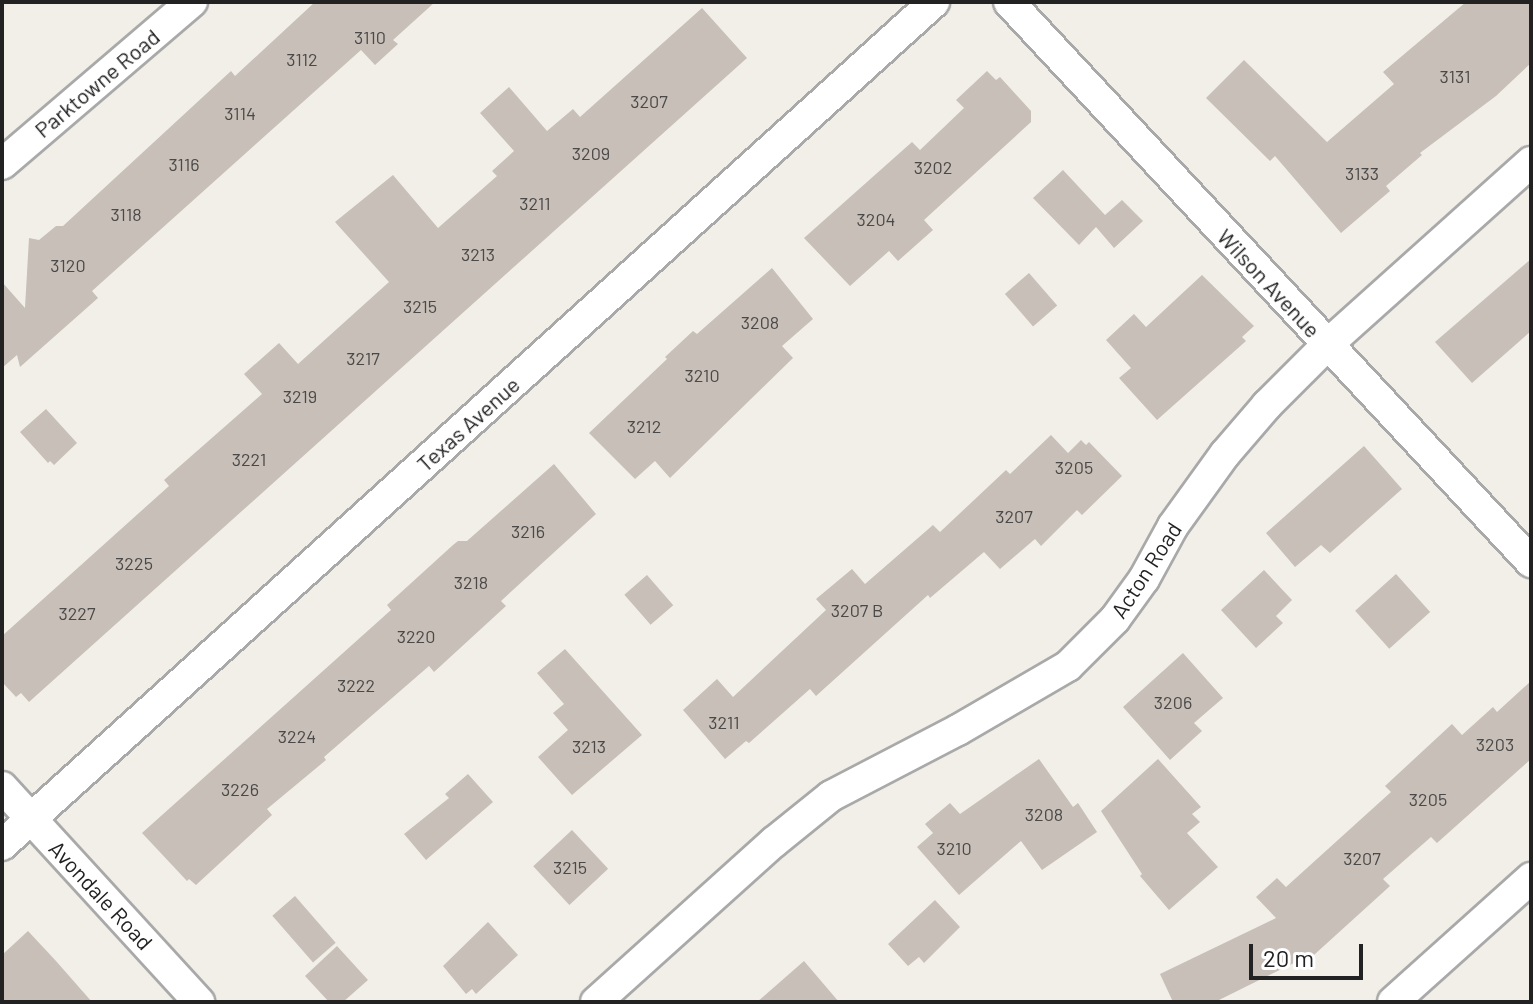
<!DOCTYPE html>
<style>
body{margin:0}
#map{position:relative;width:1533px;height:1004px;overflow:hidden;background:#f2efe9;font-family:Barlow,sans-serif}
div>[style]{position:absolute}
.building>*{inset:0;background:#c7bfb8;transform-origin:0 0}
.roads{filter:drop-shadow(2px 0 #a9a9a9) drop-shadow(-2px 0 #a9a9a9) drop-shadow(0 2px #a9a9a9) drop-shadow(0 -2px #a9a9a9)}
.street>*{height:30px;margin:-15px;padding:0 15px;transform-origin:15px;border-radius:15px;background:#fff}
span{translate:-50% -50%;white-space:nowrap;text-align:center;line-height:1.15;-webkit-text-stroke:7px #fff;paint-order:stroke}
.number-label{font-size:18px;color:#4b4948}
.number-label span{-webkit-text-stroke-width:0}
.street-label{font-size:22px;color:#222}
.frame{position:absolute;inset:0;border:4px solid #222;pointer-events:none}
.scale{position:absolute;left:1249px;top:944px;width:114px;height:36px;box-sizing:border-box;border:4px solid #222;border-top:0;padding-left:10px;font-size:24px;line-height:28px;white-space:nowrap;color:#222;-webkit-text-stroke:6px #fff;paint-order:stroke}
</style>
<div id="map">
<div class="building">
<div style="clip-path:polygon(315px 2px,435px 2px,393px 40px,398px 44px,375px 65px,361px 50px,92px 291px,98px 298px,20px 367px,17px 355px,2px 368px,2px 282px,25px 308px,29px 238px,39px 240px,56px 226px,63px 226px,231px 71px,235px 76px)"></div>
<div style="clip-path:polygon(1466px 2px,1531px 2px,1531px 63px,1496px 96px,1420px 153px,1422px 155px,1386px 186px,1390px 191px,1341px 233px,1275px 156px,1270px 161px,1206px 98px,1244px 60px,1327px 142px,1394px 84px,1383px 72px)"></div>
<div style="clip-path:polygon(702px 8px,747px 58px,29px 702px,21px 693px,16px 697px,2px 682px,2px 636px,169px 486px,164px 480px,262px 394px,244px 374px,279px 343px,298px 364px,389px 282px,335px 222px,393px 175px,438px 228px,497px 176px,492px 171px,514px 151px,480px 113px,509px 87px,547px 131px,573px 109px,580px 117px)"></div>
<div style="clip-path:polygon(987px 71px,996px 80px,1000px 77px,1031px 111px,1031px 122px,924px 220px,933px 230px,898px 261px,889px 251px,850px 286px,804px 238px,912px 142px,920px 150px,964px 108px,956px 100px)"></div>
<div style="clip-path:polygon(1063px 170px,1105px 215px,1122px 200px,1143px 221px,1114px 248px,1096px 227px,1079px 245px,1033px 198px)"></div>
<div style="clip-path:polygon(1531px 259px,1531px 331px,1472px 383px,1435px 342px)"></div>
<div style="clip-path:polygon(772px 268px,813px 319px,782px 346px,793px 358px,670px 478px,655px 461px,635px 479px,589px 433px,667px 359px,665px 357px,693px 331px,697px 334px)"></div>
<div style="left:1029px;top:273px;width:43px;height:32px;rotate:49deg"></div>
<div style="clip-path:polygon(1202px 275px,1254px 326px,1242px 337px,1246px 341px,1157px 420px,1119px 378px,1131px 368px,1106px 340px,1134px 314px,1146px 327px)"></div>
<div style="clip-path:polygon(46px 409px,77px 443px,54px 465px,50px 461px,48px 463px,20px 432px)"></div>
<div style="clip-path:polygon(1051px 435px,1068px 453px,1081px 440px,1086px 445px,1089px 442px,1122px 476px,1082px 515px,1077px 510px,1041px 546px,1035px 539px,1000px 569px,984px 552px,930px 598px,928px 595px,816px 696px,810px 689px,749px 743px,746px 741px,725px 759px,683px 710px,717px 679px,733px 697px,826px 610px,816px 599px,852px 569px,865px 584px,933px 525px,940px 532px,1006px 470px,1010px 474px)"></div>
<div style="clip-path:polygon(1364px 446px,1402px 489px,1330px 553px,1321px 545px,1295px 567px,1266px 533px)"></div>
<div style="clip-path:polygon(554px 464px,596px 514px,501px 601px,506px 606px,434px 672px,429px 666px,324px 757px,326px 760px,267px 809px,272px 815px,196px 885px,189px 879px,187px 881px,142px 833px,391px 610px,387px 605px,453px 545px,458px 541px,467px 541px)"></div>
<div style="clip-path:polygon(1264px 570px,1292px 600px,1276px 616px,1283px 623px,1256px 648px,1221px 610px)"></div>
<div style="left:1396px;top:574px;width:51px;height:55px;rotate:48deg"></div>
<div style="left:647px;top:575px;width:40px;height:30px;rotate:49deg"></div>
<div style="clip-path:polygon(565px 649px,642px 735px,572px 795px,538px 757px,568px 730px,553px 713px,564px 704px,537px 673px)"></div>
<div style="clip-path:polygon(1183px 653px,1223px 698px,1194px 723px,1202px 731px,1170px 760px,1123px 707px)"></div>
<div style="clip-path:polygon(1531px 681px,1531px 759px,1437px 843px,1431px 837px,1383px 879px,1390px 886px,1304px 964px,1300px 960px,1215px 1002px,1173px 1002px,1160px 974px,1276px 918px,1256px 897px,1277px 878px,1286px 887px,1391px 792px,1385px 786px,1452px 724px,1462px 735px,1493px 707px,1497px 712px)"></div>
<div style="clip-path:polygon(1039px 759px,1073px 807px,1078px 803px,1097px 832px,1042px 870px,1021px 841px,959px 895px,917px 847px,933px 833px,925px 824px,950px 803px,960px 814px)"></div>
<div style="clip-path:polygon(1158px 759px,1201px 807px,1192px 814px,1200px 822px,1187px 833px,1218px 867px,1169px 910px,1140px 876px,1142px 874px,1101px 811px)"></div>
<div style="clip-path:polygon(468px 774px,493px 802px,426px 860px,404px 834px,449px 798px,445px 794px)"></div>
<div style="left:572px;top:830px;width:53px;height:53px;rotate:47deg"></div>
<div style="left:295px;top:896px;width:62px;height:30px;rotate:49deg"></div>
<div style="clip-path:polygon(935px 900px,960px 927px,924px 963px,919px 957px,908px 966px,888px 944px)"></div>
<div style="clip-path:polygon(488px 922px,518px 955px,476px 994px,472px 989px,466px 994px,443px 966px)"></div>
<div style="clip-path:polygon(28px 931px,56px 961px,92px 1002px,2px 1002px,2px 955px)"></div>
<div style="clip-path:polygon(337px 946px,368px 980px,343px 1002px,329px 1002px,305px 976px)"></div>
<div style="clip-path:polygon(804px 961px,839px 1002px,757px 1002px)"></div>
</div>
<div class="roads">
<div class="street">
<div style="left:1009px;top:2px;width:766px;rotate:47.01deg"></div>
<div style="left:2px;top:164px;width:250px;rotate:-40.5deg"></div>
<div style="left:2px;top:787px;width:292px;rotate:47.5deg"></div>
<div style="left:2px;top:845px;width:1257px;rotate:-42.13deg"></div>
<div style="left:596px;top:1002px;width:239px;rotate:-42deg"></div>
<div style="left:774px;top:842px;width:73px;rotate:-38.9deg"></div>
<div style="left:831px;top:796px;width:143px;rotate:-27.5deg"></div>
<div style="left:958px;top:730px;width:127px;rotate:-30.2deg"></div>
<div style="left:1068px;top:666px;width:66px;rotate:-45deg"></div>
<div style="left:1115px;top:619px;width:49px;rotate:-54.1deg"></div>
<div style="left:1144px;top:579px;width:60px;rotate:-61.3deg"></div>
<div style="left:1173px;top:526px;width:89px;rotate:-54.2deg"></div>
<div style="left:1225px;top:454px;width:65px;rotate:-49.4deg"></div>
<div style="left:1267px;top:405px;width:85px;rotate:-45deg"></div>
<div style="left:1327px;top:345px;width:274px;rotate:-41.9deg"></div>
<div style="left:1393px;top:1002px;width:186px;rotate:-41.9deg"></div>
</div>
</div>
<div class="number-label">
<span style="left:370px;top:37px">3110</span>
<span style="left:302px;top:59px">3112</span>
<span style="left:1455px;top:76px">3131</span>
<span style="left:649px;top:101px">3207</span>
<span style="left:240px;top:113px">3114</span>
<span style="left:591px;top:153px">3209</span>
<span style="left:184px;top:164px">3116</span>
<span style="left:933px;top:167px">3202</span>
<span style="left:1362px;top:173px">3133</span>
<span style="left:535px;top:203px">3211</span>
<span style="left:126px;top:214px">3118</span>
<span style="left:876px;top:219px">3204</span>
<span style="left:478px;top:254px">3213</span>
<span style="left:68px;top:265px">3120</span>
<span style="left:420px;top:306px">3215</span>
<span style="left:760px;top:322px">3208</span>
<span style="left:363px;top:358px">3217</span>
<span style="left:702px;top:375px">3210</span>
<span style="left:300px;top:396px">3219</span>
<span style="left:644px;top:426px">3212</span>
<span style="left:249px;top:459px">3221</span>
<span style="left:1074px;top:467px">3205</span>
<span style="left:1014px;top:516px">3207</span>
<span style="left:528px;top:531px">3216</span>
<span style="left:134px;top:563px">3225</span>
<span style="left:471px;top:582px">3218</span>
<span style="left:857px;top:610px">3207 B</span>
<span style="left:77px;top:613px">3227</span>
<span style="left:416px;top:636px">3220</span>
<span style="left:356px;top:685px">3222</span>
<span style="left:1173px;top:702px">3206</span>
<span style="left:724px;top:722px">3211</span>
<span style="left:297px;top:736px">3224</span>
<span style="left:1495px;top:744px">3203</span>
<span style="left:589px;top:746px">3213</span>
<span style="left:240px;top:789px">3226</span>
<span style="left:1428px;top:799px">3205</span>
<span style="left:1044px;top:814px">3208</span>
<span style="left:954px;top:848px">3210</span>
<span style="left:1362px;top:858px">3207</span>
<span style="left:570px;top:867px">3215</span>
</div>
<div class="street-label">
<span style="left:97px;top:83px;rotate:-40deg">Parktowne Road</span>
<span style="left:1269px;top:283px;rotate:47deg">Wilson Avenue</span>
<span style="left:468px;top:424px;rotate:-42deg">Texas Avenue</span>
<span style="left:1146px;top:570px;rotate:-57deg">Acton Road</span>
<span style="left:101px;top:895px;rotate:47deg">Avondale Road</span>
</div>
<div class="frame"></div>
<div class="scale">20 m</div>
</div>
